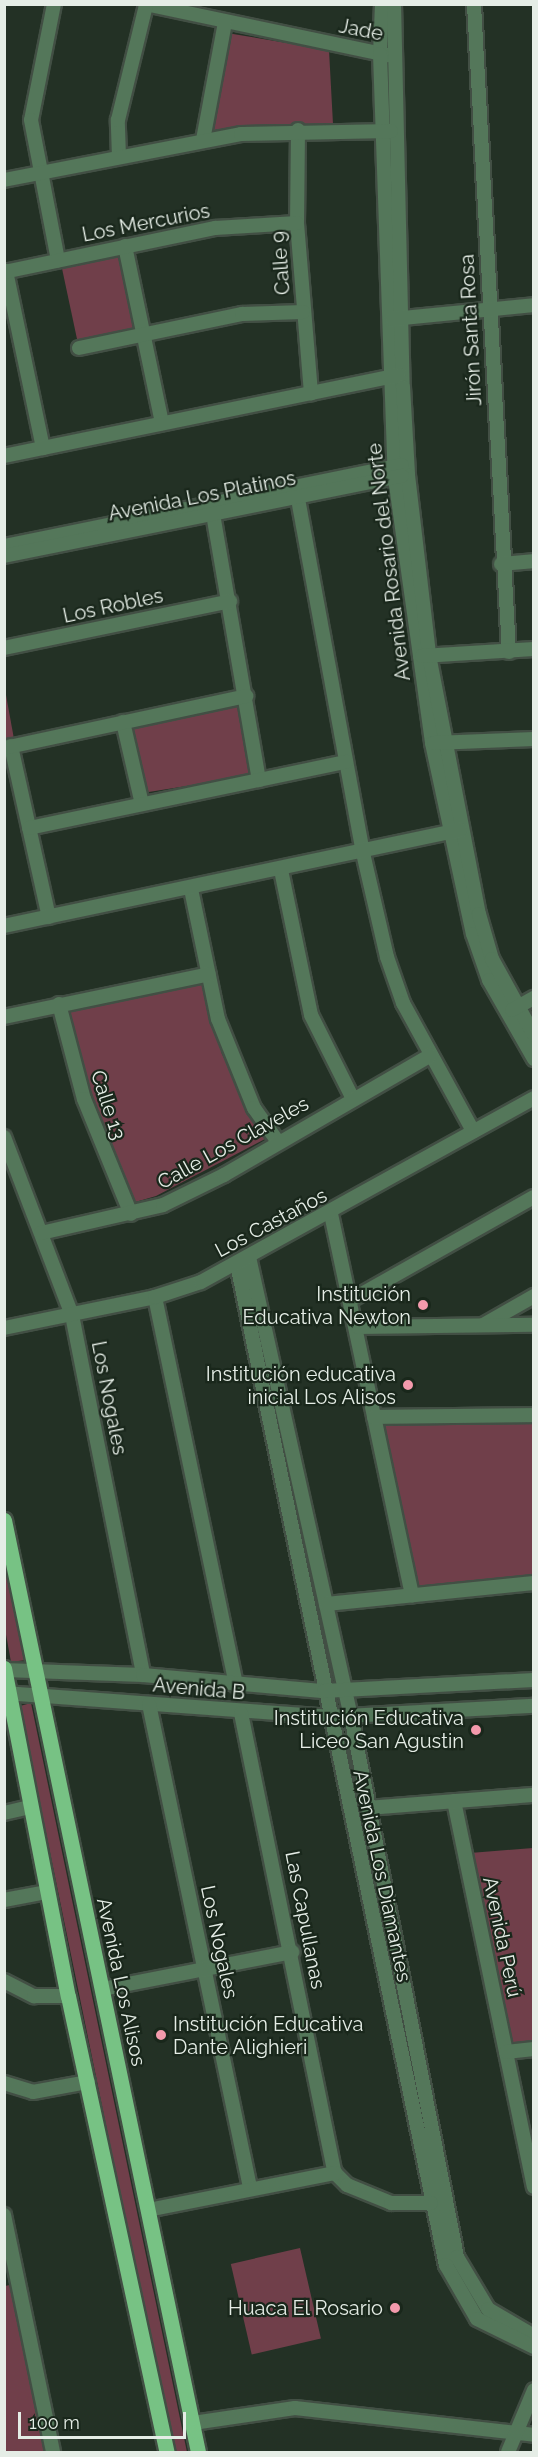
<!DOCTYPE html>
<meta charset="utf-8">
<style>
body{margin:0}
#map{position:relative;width:538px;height:2457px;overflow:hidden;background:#233125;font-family:Raleway,sans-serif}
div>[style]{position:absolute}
.green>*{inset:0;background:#703f4a;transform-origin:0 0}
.roads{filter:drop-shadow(2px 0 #424f44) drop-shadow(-2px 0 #424f44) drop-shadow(0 2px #424f44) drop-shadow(0 -2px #424f44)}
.minor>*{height:14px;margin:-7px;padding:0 7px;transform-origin:7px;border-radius:7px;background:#54775a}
.major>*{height:15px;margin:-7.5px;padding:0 7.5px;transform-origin:7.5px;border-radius:7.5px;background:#77c284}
.dots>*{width:16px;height:16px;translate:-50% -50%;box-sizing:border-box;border:3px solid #19271b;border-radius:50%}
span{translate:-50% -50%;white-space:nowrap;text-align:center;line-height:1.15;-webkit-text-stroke:4.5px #19271b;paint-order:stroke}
.street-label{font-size:20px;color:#e5ede6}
.poi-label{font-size:20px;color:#e5ede6}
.right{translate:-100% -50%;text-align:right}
.left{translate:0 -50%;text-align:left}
.frame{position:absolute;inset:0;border:6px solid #e5ede6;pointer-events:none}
.scale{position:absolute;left:18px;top:2412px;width:168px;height:27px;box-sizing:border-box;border:3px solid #e5ede6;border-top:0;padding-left:8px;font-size:18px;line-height:21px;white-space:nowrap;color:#e5ede6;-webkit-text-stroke:4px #19271b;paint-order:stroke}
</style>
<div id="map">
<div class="green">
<div style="clip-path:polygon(227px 33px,329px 50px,333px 124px,249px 125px,208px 131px)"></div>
<div style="left:118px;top:253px;width:79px;height:58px;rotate:78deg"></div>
<div style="clip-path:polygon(4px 684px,14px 739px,5px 741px,4px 741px)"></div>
<div style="left:238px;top:701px;width:76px;height:112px;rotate:81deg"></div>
<div style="clip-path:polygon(202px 981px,222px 1054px,267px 1138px,156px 1196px,132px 1203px,83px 1084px,65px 1011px)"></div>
<div style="clip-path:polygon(383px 1421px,533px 1422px,533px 1579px,416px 1590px)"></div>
<div style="clip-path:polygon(4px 1554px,26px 1660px,11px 1662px,5px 1629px)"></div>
<div style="clip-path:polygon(31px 1703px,187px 2452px,173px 2452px,20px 1706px)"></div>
<div style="clip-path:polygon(533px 1848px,533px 2043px,509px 2045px,470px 1853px)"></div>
<div style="left:300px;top:2248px;width:93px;height:71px;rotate:77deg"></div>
<div style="clip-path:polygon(14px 2284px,48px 2452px,5px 2452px,5px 2286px)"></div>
</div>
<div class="roads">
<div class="minor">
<div style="left:54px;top:4px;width:118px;rotate:101.2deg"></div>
<div style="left:31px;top:120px;width:143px;rotate:79.1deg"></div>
<div style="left:145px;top:4px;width:248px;rotate:11.9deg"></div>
<div style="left:382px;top:4px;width:50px;rotate:92.3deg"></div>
<div style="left:380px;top:54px;width:424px;rotate:88deg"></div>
<div style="left:395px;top:478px;width:180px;rotate:82deg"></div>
<div style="left:420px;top:656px;width:88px;rotate:82.1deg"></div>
<div style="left:432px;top:743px;width:195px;rotate:77.9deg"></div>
<div style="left:473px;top:934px;width:49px;rotate:70.8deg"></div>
<div style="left:489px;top:980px;width:91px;rotate:60.3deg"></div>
<div style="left:394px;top:4px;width:383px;rotate:88.7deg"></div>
<div style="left:403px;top:387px;width:88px;rotate:86.7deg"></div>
<div style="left:408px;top:475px;width:181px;rotate:83.3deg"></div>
<div style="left:429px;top:655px;width:264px;rotate:79.1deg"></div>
<div style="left:479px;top:914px;width:47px;rotate:73.9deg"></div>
<div style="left:492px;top:959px;width:87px;rotate:61.1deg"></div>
<div style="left:474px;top:4px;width:649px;rotate:86.91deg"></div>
<div style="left:298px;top:130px;width:93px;rotate:90.6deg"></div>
<div style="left:297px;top:223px;width:171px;rotate:85.3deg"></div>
<div style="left:203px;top:140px;width:119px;rotate:-79.4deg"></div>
<div style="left:119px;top:157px;width:37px;rotate:-92deg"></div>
<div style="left:118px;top:120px;width:118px;rotate:-76.3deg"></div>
<div style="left:4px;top:180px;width:241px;rotate:-11deg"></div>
<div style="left:241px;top:134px;width:150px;rotate:-1.1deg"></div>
<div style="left:125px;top:246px;width:181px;rotate:78.2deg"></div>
<div style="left:6px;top:271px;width:181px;rotate:78.2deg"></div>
<div style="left:4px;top:272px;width:216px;rotate:-11.8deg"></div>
<div style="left:215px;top:228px;width:82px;rotate:-3.5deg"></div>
<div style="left:392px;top:319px;width:143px;rotate:-5.6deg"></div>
<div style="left:79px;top:348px;width:167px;rotate:-11.8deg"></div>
<div style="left:242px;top:314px;width:61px;rotate:-1.9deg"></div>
<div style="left:4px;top:456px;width:403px;rotate:-11.6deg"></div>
<div style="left:296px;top:488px;width:371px;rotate:79.6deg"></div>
<div style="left:363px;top:853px;width:107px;rotate:77deg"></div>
<div style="left:387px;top:957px;width:49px;rotate:70.8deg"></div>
<div style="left:403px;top:1003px;width:146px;rotate:61.3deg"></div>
<div style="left:213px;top:514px;width:270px;rotate:80.2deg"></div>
<div style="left:4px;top:546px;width:406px;rotate:-11.5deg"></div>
<div style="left:4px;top:556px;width:406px;rotate:-11.4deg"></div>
<div style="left:501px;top:564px;width:33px;rotate:-5deg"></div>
<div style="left:4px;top:648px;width:231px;rotate:-11.7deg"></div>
<div style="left:422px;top:656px;width:112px;rotate:-3.6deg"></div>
<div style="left:123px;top:722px;width:84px;rotate:77deg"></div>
<div style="left:434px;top:743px;width:100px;rotate:-2.3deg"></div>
<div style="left:11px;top:746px;width:175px;rotate:77.5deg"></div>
<div style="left:4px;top:748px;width:248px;rotate:-12.1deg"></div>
<div style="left:29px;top:828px;width:324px;rotate:-11.8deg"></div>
<div style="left:281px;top:870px;width:148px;rotate:78.3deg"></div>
<div style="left:311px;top:1015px;width:94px;rotate:63.4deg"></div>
<div style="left:191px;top:889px;width:133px;rotate:78.3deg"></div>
<div style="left:218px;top:1019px;width:96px;rotate:68deg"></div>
<div style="left:254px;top:1108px;width:42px;rotate:54.8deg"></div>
<div style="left:4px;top:926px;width:466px;rotate:-11.9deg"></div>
<div style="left:59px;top:1004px;width:98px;rotate:75.3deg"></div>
<div style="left:84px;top:1099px;width:124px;rotate:67.8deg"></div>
<div style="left:512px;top:1010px;width:25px;rotate:-29deg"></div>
<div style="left:4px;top:1017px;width:209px;rotate:-11.8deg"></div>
<div style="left:4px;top:1137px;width:191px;rotate:69.1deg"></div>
<div style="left:72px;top:1315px;width:367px;rotate:78.8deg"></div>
<div style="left:331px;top:1214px;width:390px;rotate:78deg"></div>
<div style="left:41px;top:1233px;width:125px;rotate:-12.9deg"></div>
<div style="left:163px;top:1205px;width:68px;rotate:-26.2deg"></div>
<div style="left:224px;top:1175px;width:239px;rotate:-30.1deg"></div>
<div style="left:249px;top:1257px;width:470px;rotate:77.5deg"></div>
<div style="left:351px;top:1716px;width:551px;rotate:78.91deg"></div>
<div style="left:457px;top:2257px;width:61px;rotate:59.2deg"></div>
<div style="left:488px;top:2309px;width:53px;rotate:30.4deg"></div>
<div style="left:237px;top:1264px;width:1023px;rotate:78.21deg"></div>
<div style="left:446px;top:2265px;width:62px;rotate:60.1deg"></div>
<div style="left:477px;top:2319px;width:64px;rotate:26.2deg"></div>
<div style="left:155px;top:1297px;width:397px;rotate:78.2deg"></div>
<div style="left:351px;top:1300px;width:210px;rotate:-29.4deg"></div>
<div style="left:483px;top:1325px;width:59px;rotate:-29.6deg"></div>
<div style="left:358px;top:1327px;width:176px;rotate:-0.7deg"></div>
<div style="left:4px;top:1328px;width:154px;rotate:-11.6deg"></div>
<div style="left:155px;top:1297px;width:48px;rotate:-18.1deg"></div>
<div style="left:201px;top:1282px;width:380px;rotate:-28.9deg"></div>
<div style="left:374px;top:1417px;width:160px;rotate:-0.7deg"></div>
<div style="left:326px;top:1604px;width:209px;rotate:-5.8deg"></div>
<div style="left:4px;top:1670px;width:139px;rotate:2.1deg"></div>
<div style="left:143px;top:1675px;width:182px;rotate:5.1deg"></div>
<div style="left:324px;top:1691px;width:210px;rotate:-3deg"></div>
<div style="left:4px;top:1693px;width:325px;rotate:4.2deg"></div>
<div style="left:328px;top:1717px;width:206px;rotate:-3.1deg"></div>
<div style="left:149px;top:1704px;width:495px;rotate:78.2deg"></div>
<div style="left:241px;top:1713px;width:470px;rotate:78.5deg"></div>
<div style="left:335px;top:2173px;width:17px;rotate:45deg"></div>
<div style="left:347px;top:2185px;width:48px;rotate:22.2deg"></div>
<div style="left:391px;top:2203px;width:40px"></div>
<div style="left:454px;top:1801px;width:394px;rotate:78.3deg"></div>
<div style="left:368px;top:1808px;width:167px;rotate:-4.5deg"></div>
<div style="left:4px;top:1813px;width:27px;rotate:-13deg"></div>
<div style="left:4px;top:1900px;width:44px;rotate:-10.5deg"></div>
<div style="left:4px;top:1981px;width:34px;rotate:27deg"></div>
<div style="left:34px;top:1996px;width:34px"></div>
<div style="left:102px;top:1989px;width:194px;rotate:-11deg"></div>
<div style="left:506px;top:2052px;width:28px;rotate:-6deg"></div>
<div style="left:4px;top:2083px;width:30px;rotate:17deg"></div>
<div style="left:33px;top:2092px;width:56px;rotate:-10.3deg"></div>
<div style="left:148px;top:2210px;width:191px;rotate:-11.2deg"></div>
<div style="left:4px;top:2215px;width:242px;rotate:78.3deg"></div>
<div style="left:193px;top:2423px;width:103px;rotate:-8.4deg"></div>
<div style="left:295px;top:2408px;width:241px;rotate:6.4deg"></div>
<div style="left:508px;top:2452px;width:67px;rotate:-67.2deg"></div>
</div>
<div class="major">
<div style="left:4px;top:1520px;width:952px;rotate:78.24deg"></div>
<div style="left:4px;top:1668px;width:334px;rotate:79deg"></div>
<div style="left:68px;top:1996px;width:467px;rotate:77.8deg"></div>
</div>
</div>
<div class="dots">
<div style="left:423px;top:1305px;background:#f39aac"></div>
<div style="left:408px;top:1385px;background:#f39aac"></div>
<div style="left:476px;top:1730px;background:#f39aac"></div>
<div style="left:161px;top:2035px;background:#f39aac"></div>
<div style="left:395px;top:2308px;background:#f39aac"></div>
</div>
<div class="street-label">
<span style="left:361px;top:30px;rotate:11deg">Jade</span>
<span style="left:146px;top:223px;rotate:-11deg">Los Mercurios</span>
<span style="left:281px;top:263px;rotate:-94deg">Calle 9</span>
<span style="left:471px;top:330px;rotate:-93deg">Jirón Santa Rosa</span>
<span style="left:202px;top:496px;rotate:-11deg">Avenida Los Platinos</span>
<span style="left:389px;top:562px;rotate:-97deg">Avenida Rosario del Norte</span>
<span style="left:113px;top:606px;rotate:-12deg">Los Robles</span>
<span style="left:108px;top:1105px;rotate:72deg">Calle 13</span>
<span style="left:233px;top:1143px;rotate:-29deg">Calle Los Claveles</span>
<span style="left:271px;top:1223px;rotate:-28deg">Los Castaños</span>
<span style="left:109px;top:1398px;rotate:79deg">Los Nogales</span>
<span style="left:199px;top:1689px;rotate:5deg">Avenida B</span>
<span style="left:382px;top:1876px;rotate:78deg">Avenida Los Diamantes</span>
<span style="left:305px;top:1920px;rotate:79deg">Las Capullanas</span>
<span style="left:502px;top:1937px;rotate:78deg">Avenida Perú</span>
<span style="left:219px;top:1942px;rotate:78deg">Los Nogales</span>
<span style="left:121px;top:1982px;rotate:78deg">Avenida Los Alisos</span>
</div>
<div class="poi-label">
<span class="right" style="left:411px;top:1306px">Institución<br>Educativa Newton</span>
<span class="right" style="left:396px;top:1386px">Institución educativa<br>inicial Los Alisos</span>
<span class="right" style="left:464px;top:1730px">Institución Educativa<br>Liceo San Agustin</span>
<span class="left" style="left:173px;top:2036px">Institución Educativa<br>Dante Alighieri</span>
<span class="right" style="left:383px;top:2308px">Huaca El Rosario</span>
</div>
<div class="frame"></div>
<div class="scale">100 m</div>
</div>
